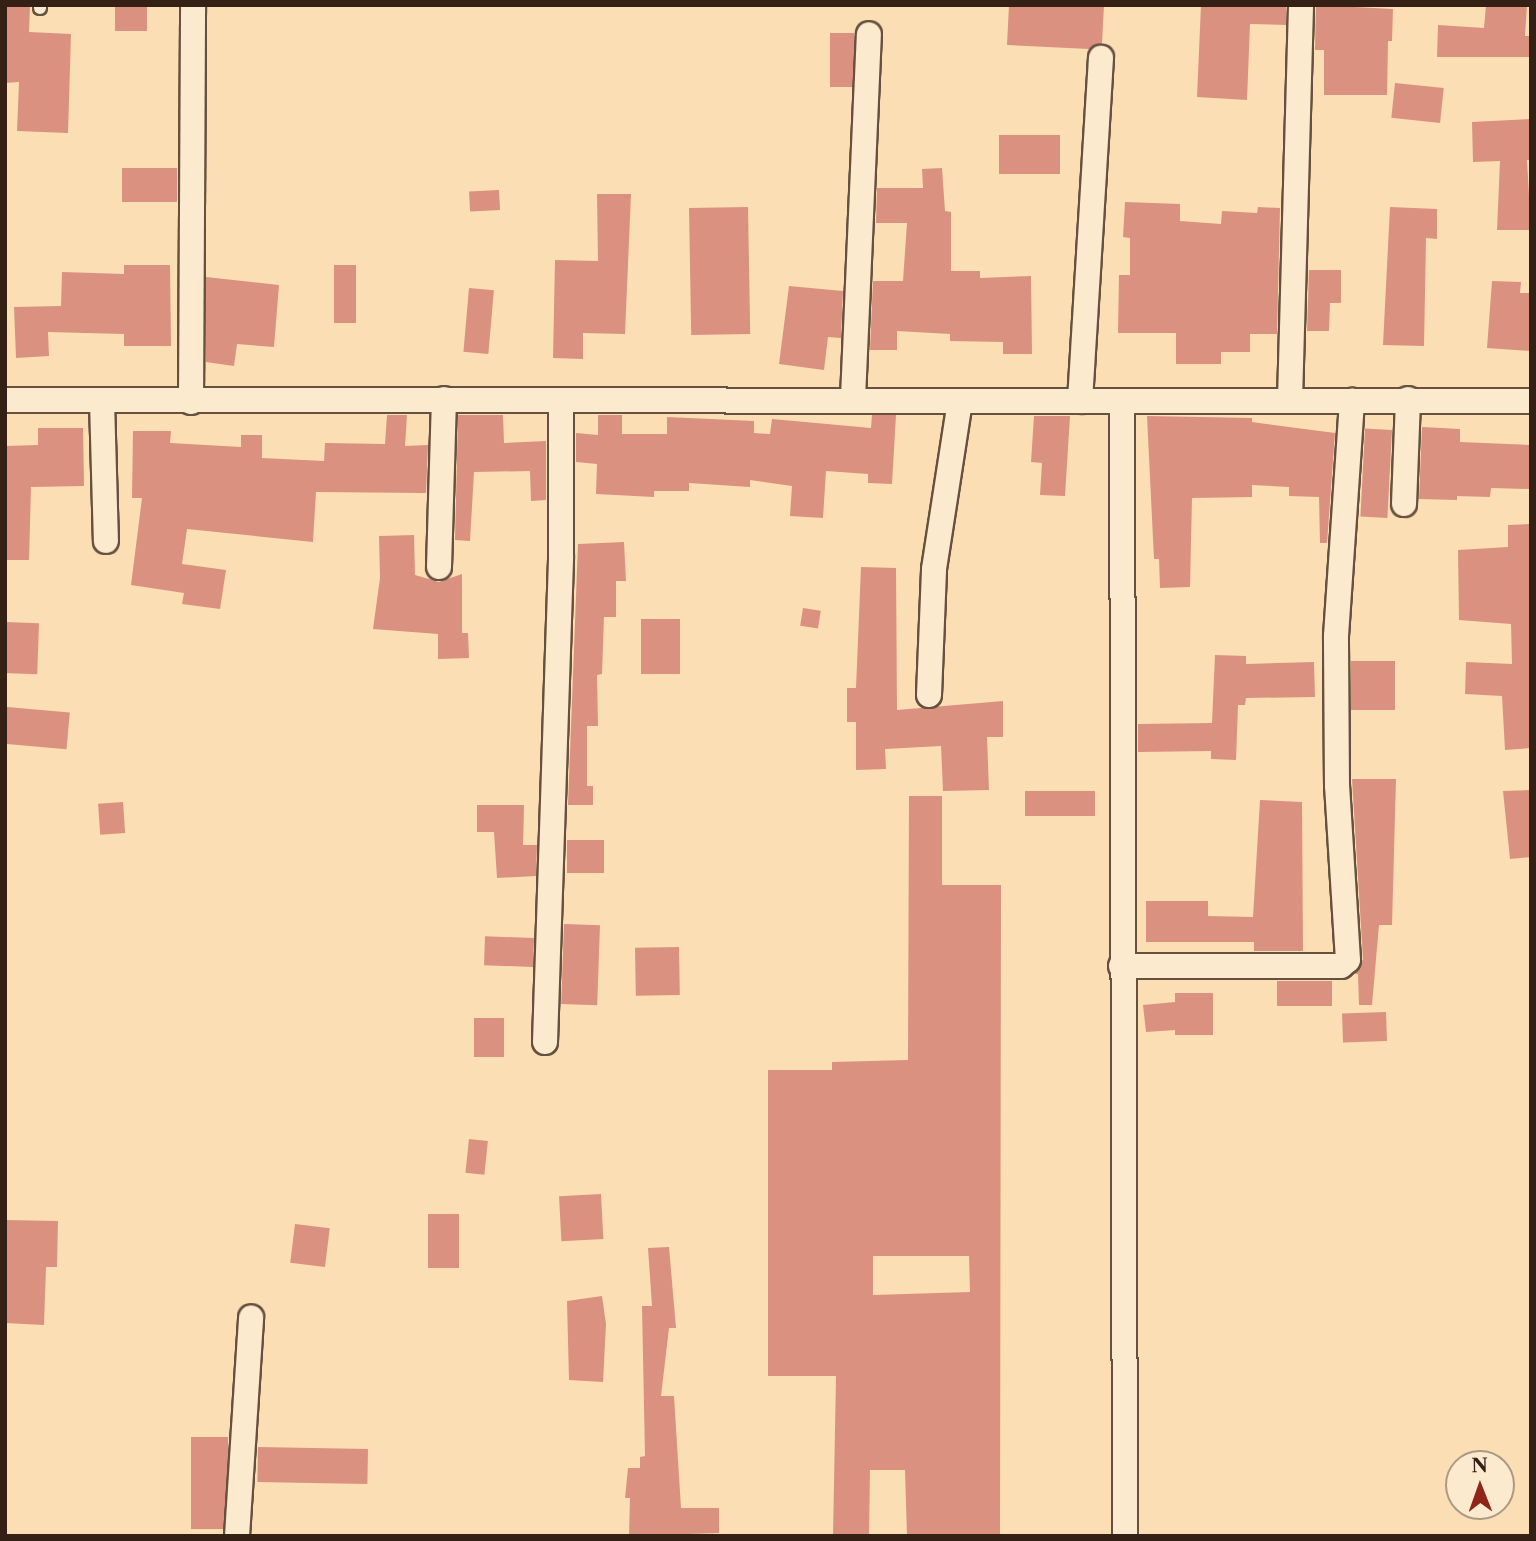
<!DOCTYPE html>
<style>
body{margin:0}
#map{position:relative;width:1536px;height:1541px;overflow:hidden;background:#fbdeb4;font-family:"Libre Caslon Text",serif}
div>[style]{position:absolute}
.building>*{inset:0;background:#db917f;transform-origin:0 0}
.roads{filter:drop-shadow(2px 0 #66503e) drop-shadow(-2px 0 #66503e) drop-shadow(0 2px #66503e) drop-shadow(0 -2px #66503e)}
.service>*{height:12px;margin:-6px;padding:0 6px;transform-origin:6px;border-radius:6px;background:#fceace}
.minor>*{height:24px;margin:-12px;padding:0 12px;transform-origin:12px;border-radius:12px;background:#fceace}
span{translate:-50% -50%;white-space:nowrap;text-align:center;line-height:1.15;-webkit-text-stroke:5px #fceace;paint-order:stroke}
.frame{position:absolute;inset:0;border:7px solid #352016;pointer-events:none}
.north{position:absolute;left:1445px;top:1450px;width:70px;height:70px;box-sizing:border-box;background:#fceace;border:2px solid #ac9984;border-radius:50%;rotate:359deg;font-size:19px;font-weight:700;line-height:28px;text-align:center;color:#352016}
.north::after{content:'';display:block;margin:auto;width:24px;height:32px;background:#8f2418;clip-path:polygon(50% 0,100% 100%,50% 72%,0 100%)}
</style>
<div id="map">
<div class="building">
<div style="clip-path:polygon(5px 5px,30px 5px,29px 32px,71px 34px,68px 133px,17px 131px,19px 82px,5px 83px)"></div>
<div style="left:115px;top:5px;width:32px;height:26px"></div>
<div style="clip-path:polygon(1009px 5px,1104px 5px,1102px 43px,1089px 49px,1007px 45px)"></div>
<div style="clip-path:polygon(1201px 5px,1286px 5px,1286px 25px,1250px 24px,1247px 100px,1197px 97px)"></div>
<div style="clip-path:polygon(1316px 5px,1393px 9px,1392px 41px,1388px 41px,1387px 95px,1324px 95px,1324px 50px,1315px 50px)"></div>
<div style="clip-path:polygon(1486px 5px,1527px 5px,1525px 36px,1531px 36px,1531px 57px,1437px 57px,1438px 25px,1484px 28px)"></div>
<div style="left:830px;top:33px;width:24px;height:54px"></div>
<div style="left:1395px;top:83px;width:49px;height:35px;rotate:6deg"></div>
<div style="clip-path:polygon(1531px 119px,1531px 160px,1527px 160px,1531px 230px,1497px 230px,1500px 161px,1473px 162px,1472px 122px)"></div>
<div style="left:999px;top:135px;width:61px;height:39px"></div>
<div style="left:177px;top:168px;width:34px;height:55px;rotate:90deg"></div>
<div style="clip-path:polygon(942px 168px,945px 211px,951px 212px,951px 271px,980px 271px,980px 278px,1031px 276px,1032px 354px,1003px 354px,1003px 342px,950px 341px,950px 334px,897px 331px,897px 350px,870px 350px,873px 281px,903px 281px,907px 223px,876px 223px,877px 188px,923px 188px,922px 169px)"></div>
<div style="left:499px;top:190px;width:20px;height:30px;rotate:87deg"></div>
<div style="clip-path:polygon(597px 194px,631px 194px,625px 334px,583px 333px,583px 359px,553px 358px,555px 260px,598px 261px)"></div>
<div style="clip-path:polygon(1125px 202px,1180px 204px,1180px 221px,1221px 224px,1222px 211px,1257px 213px,1258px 207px,1280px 208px,1277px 334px,1250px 334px,1250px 352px,1221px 352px,1221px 364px,1176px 364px,1176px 333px,1118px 333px,1119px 275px,1130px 275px,1130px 238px,1123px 237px)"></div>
<div style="left:748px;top:207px;width:127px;height:59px;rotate:89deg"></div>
<div style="clip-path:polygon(1390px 207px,1437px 209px,1437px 239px,1426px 238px,1424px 346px,1383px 345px)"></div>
<div style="clip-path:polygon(124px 265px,170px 265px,171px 346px,124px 346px,124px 334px,48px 332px,49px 356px,16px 358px,14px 307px,61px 306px,62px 272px,124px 274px)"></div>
<div style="left:334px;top:265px;width:22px;height:58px"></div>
<div style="clip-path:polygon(1309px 270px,1341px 270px,1341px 303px,1330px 303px,1329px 331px,1307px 331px)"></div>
<div style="clip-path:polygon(206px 277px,279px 285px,274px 347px,237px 344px,234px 366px,206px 362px)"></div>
<div style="clip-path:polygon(1492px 281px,1521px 282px,1520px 293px,1531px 293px,1531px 351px,1487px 348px)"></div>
<div style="clip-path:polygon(789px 286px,843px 291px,841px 338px,828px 337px,824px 370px,779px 364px)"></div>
<div style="left:469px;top:288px;width:25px;height:64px;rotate:5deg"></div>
<div style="clip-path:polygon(387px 415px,407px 415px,405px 446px,428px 445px,426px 493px,316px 492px,313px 542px,187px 529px,182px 564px,226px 570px,220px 609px,182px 604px,184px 593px,131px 585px,142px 498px,132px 498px,133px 431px,171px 431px,170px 443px,241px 447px,241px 435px,262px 435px,262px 458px,324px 461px,325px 443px,385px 444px)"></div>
<div style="clip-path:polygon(458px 415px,503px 415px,504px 443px,546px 441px,546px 500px,531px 501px,530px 471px,474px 472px,470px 541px,455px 540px)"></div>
<div style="clip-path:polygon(598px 415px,622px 415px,622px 434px,667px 434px,667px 417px,754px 421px,754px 433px,770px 434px,772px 419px,871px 428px,872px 415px,896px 415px,892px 484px,868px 483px,868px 474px,826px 471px,823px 518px,790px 516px,792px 486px,750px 480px,750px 487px,689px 483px,689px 491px,654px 491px,654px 497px,596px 494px,597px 464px,576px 462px,576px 433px,598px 435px)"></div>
<div style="clip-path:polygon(1034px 416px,1070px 416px,1065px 496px,1040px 495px,1042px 463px,1031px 462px)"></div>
<div style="clip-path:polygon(1147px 416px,1252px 418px,1252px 422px,1335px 433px,1327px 543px,1320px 543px,1319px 497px,1289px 496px,1289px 487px,1252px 485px,1252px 497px,1192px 498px,1190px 587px,1160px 588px,1159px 559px,1154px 559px)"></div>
<div style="clip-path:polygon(1422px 427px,1460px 429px,1460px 442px,1531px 445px,1531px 489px,1491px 488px,1490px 497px,1457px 496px,1457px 500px,1419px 499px)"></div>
<div style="clip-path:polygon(38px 428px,83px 428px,84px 486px,31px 487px,29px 560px,6px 560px,5px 446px,38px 445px)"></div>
<div style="left:1392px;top:430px;width:88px;height:27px;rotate:93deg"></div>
<div style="clip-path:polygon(1531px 524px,1531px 748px,1505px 750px,1502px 696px,1465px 694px,1466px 662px,1512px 664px,1511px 624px,1459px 620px,1458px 550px,1508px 547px,1508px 525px)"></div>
<div style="clip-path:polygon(414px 535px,415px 575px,439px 582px,462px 574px,462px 633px,468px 633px,469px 658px,438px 659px,438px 634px,373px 629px,380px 578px,379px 536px)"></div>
<div style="clip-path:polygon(624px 542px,626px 581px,616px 581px,616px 617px,604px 617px,602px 674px,597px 675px,598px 726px,587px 726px,587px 786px,593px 786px,593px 805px,568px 805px,578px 544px)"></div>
<div style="clip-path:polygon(861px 567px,896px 568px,897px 710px,1003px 701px,1003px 737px,987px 737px,989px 790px,943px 791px,941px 746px,885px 749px,886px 769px,856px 770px,856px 722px,847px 722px,847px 688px,856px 688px)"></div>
<div style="left:803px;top:608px;width:18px;height:18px;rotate:9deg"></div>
<div style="left:641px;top:619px;width:39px;height:55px"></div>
<div style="left:5px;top:622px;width:34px;height:51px;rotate:2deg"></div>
<div style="clip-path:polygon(1215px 655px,1246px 656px,1246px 664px,1314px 662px,1315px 697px,1246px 698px,1245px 705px,1238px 705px,1236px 760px,1211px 759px,1211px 751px,1138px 752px,1138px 724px,1212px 723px)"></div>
<div style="left:1351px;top:661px;width:44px;height:49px"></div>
<div style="left:7px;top:707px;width:63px;height:37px;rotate:5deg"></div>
<div style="clip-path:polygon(1352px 779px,1396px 779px,1392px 925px,1379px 925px,1372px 1005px,1359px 1005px,1358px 974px,1355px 974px,1363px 959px)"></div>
<div style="clip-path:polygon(1531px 790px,1531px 857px,1510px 859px,1503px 791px)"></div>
<div style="left:1095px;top:791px;width:25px;height:70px;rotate:90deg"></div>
<div style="clip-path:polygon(evenodd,909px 796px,942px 796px,942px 885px,1001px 885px,1000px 1536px,907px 1536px,905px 1470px,870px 1470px,869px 1536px,833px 1536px,836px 1376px,768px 1376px,768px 1070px,832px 1070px,832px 1062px,908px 1060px,909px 796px,873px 1256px,969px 1256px,970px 1292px,873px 1295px,873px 1256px)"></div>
<div style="clip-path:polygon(1260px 800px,1302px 802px,1303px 951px,1254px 951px,1254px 942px,1146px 942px,1146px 901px,1208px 901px,1208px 916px,1253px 917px)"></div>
<div style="left:123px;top:802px;width:31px;height:25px;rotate:86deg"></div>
<div style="clip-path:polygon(477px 805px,524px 805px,523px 845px,537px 845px,536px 876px,497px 878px,494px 832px,477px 832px)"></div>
<div style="left:567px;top:840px;width:37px;height:33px"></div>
<div style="left:564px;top:924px;width:36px;height:80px;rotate:2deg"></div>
<div style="left:534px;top:938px;width:29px;height:49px;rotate:92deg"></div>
<div style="left:679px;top:947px;width:48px;height:44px;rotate:89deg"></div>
<div style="left:1277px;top:981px;width:55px;height:25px"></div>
<div style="clip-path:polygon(1175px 993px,1213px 993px,1213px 1035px,1175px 1035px,1175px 1030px,1146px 1032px,1143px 1005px,1175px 1002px)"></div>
<div style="left:1386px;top:1012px;width:29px;height:44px;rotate:88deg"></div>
<div style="left:474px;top:1018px;width:30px;height:39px"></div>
<div style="left:469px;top:1139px;width:19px;height:34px;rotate:6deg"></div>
<div style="left:601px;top:1194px;width:45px;height:42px;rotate:87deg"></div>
<div style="left:428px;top:1214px;width:31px;height:54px"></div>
<div style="clip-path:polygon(5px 1220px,58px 1221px,57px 1267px,46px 1267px,44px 1325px,5px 1323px)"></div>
<div style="left:295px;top:1224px;width:35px;height:39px;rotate:7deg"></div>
<div style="clip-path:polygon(669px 1247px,676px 1328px,669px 1328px,661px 1396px,674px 1396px,681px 1508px,719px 1508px,719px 1533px,629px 1536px,630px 1498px,625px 1498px,628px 1468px,640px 1468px,640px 1457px,645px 1456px,642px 1306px,652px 1306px,648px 1248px)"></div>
<div style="clip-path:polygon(602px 1296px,606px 1324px,603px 1382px,569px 1380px,567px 1301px)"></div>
<div style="left:191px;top:1437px;width:37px;height:92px"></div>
<div style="left:258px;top:1447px;width:110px;height:35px;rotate:1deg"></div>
</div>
<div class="roads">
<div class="service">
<div style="left:40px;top:5px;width:3px;rotate:90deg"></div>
</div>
<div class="minor">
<div style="left:853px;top:398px;width:364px;rotate:-87.5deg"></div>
<div style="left:5px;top:400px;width:1526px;rotate:0.04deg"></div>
<div style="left:1290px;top:400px;width:395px;rotate:-88.4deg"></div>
<div style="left:102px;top:401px;width:140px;rotate:88.4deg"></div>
<div style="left:1080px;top:401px;width:344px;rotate:-86.5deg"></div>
<div style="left:1122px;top:401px;width:1135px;rotate:89.85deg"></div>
<div style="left:191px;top:402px;width:397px;rotate:-89.7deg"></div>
<div style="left:1404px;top:504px;width:105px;rotate:-87.8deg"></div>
<div style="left:439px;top:567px;width:168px;rotate:-88.3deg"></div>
<div style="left:929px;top:695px;width:126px;rotate:-87.7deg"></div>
<div style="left:934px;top:569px;width:170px;rotate:-81.2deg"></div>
<div style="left:1121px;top:966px;width:220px"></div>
<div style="left:1341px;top:966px;width:9px;rotate:-41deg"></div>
<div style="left:1348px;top:960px;width:174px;rotate:-93.6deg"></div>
<div style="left:1337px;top:786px;width:150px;rotate:-90.4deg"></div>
<div style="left:1336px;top:636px;width:236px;rotate:-86.1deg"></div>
<div style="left:545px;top:1042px;width:486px;rotate:-88.1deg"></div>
<div style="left:561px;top:556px;width:156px;rotate:-90deg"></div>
<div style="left:237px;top:1536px;width:219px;rotate:-86.3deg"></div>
</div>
</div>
<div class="frame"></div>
<div class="north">N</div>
</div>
